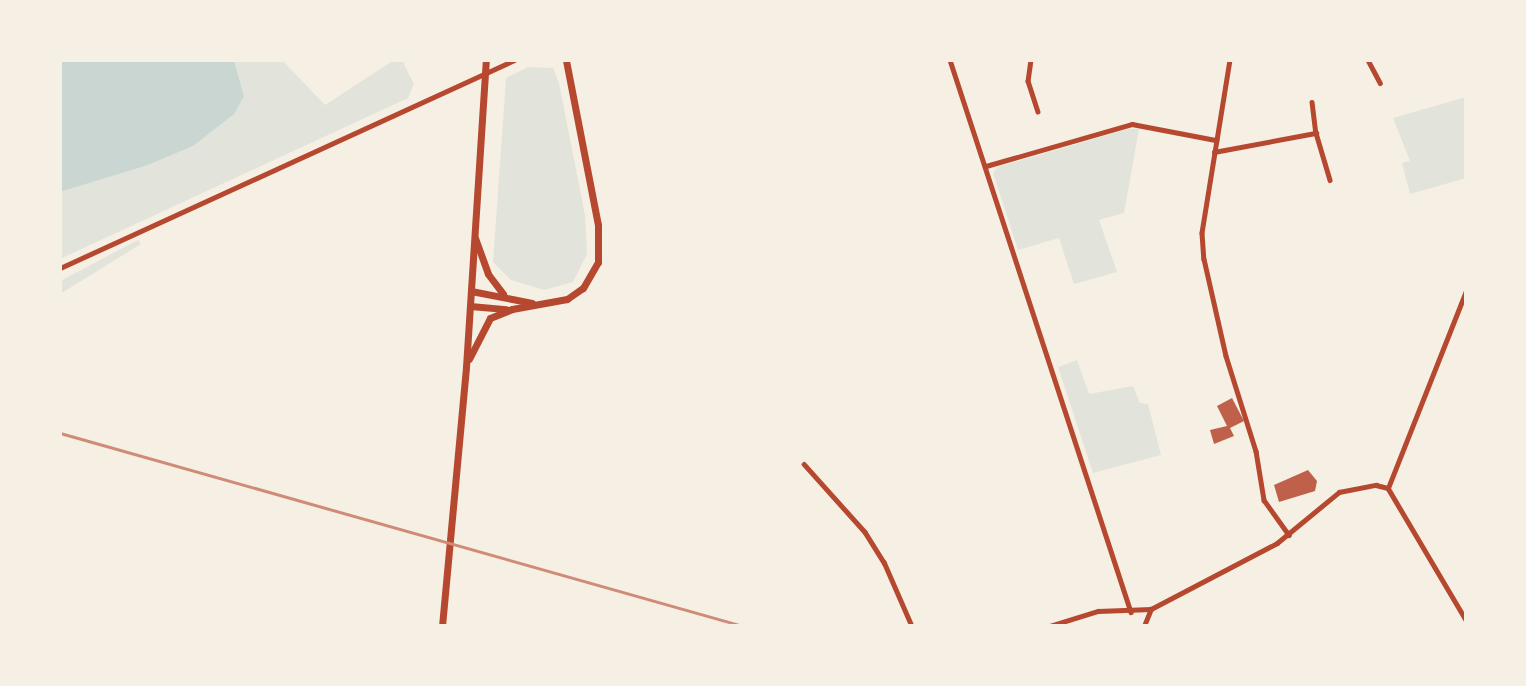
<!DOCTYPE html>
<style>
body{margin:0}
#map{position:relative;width:1526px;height:686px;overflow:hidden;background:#f6efe4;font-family:Rubik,sans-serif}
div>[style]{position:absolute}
.green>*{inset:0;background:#e2e4dc}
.water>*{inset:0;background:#c9d6d2}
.building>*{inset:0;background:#bf614a}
.minor>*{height:4.5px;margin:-2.25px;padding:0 2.25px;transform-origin:2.25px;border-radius:2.25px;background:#b5482f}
.tertiary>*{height:5px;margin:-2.5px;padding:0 2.5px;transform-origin:2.5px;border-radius:2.5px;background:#b5482f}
.primary>*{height:7px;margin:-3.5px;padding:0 3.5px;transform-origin:3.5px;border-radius:3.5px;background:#b5482f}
.rail>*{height:3px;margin:-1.5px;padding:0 1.5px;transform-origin:1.5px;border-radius:1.5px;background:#cf8b77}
span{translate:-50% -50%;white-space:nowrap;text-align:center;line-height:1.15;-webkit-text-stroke:6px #f6efe4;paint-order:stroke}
.frame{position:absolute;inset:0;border:62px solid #f6efe4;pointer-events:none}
</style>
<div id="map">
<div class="green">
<div style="clip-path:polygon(234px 60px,282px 60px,325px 105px,394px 60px,402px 60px,414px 84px,408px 98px,60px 259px,60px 192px,145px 166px,244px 96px)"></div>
<div style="clip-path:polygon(528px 67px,553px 68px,559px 83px,585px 215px,587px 254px,573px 282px,544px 290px,511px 280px,493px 262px,506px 78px)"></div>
<div style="clip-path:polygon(1466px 97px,1466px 178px,1410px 194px,1402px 163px,1410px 161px,1393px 118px)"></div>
<div style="clip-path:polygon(1128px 129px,1139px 129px,1124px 213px,1099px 220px,1117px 272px,1074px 284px,1059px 238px,1018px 250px,993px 173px,998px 167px)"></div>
<div style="clip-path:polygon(138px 240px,141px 244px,60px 294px,60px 281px)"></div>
<div style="clip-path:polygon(1077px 360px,1089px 394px,1133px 386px,1140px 403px,1148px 404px,1161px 455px,1093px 473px,1058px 367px)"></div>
</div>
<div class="water">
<div style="clip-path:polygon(60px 60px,234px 60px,244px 96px,234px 114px,193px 146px,145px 166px,60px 192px)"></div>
</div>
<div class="building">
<div style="clip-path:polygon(1232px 398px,1244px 421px,1230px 428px,1234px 436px,1214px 444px,1210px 430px,1227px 426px,1217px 406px)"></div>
<div style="clip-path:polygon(1308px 470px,1317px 481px,1315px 491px,1279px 502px,1274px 485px)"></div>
</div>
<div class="minor">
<div style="left:950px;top:60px;width:581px;rotate:71.85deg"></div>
<div style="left:1031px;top:60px;width:21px;rotate:98deg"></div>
<div style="left:1028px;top:81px;width:32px;rotate:72deg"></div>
<div style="left:1230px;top:60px;width:175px;rotate:99.2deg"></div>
<div style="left:1202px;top:233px;width:26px;rotate:86deg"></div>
<div style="left:1204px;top:259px;width:99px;rotate:77.2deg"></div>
<div style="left:1226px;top:356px;width:100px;rotate:72.5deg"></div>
<div style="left:1256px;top:451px;width:50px;rotate:80.7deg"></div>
<div style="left:1264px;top:500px;width:43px;rotate:54.5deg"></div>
<div style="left:1368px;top:60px;width:26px;rotate:62deg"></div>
<div style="left:1312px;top:102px;width:31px;rotate:83deg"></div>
<div style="left:1316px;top:133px;width:49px;rotate:73.4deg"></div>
<div style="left:1214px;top:152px;width:104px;rotate:-10.6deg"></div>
<div style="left:986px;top:166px;width:152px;rotate:-16deg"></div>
<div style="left:1132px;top:124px;width:86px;rotate:10.8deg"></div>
<div style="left:804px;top:464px;width:91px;rotate:48.1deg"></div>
<div style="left:865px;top:532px;width:36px;rotate:58deg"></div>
<div style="left:884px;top:562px;width:70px;rotate:66.4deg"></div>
<div style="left:1388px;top:488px;width:212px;rotate:-68.4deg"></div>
<div style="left:1388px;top:488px;width:153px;rotate:59.4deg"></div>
<div style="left:1050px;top:626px;width:50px;rotate:-17.4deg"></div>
<div style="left:1098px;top:611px;width:53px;rotate:-2.2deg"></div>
<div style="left:1151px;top:609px;width:142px;rotate:-27.6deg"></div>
<div style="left:1277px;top:543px;width:80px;rotate:-39.4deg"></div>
<div style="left:1339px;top:492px;width:38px;rotate:-11deg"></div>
<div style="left:1376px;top:485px;width:12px;rotate:14deg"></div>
<div style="left:1144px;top:626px;width:18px;rotate:-68deg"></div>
</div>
<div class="tertiary">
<div style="left:60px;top:268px;width:499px;rotate:-24.6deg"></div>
</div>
<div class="primary">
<div style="left:475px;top:238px;width:38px;rotate:70deg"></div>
<div style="left:488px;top:274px;width:25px;rotate:53deg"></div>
<div style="left:471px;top:291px;width:62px;rotate:11.1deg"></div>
<div style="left:470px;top:306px;width:36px;rotate:5deg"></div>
<div style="left:469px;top:359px;width:46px;rotate:-62.9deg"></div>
<div style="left:490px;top:318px;width:24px;rotate:-22deg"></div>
<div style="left:512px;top:309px;width:56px;rotate:-10.3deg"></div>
<div style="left:567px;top:299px;width:19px;rotate:-35deg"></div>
<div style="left:583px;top:288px;width:30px;rotate:-60deg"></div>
<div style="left:598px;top:262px;width:37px;rotate:-90deg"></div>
<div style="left:598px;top:225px;width:168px;rotate:-101deg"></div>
<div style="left:442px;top:626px;width:260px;rotate:-84.7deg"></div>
<div style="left:466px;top:367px;width:308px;rotate:-86.3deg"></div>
</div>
<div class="rail">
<div style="left:60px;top:433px;width:710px;rotate:15.78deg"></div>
</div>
<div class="frame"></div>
</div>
